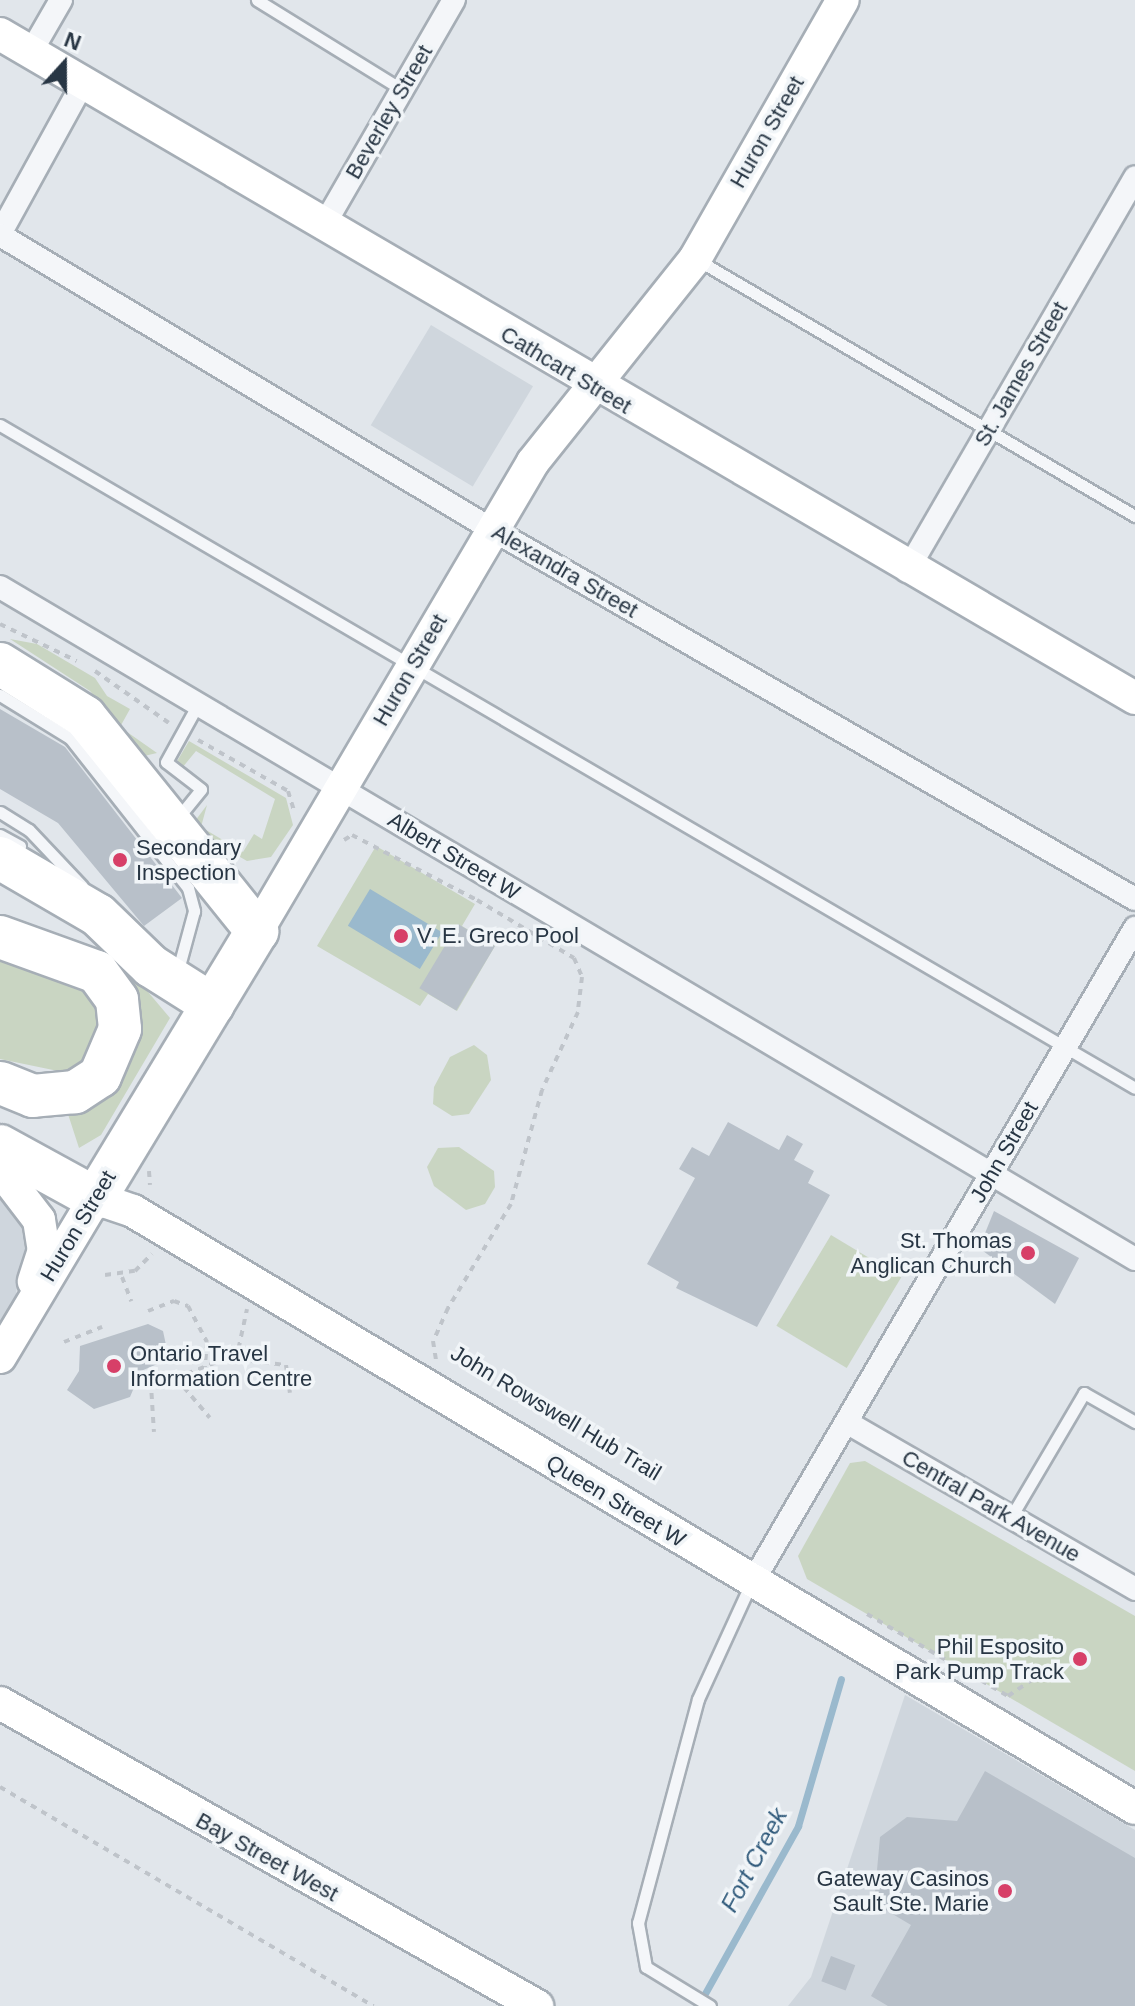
<!DOCTYPE html>
<style>
body{margin:0}
#map{position:relative;width:1135px;height:2006px;overflow:hidden;background:#e1e6eb;font-family:Arial,sans-serif}
div>[style]{position:absolute}
.built>*{inset:0;background:#cfd6dd;transform-origin:0 0}
.green>*{inset:0;background:#c9d5c2;transform-origin:0 0}
.water>*{inset:0;background:#9ab9cd;transform-origin:0 0}
.stream>*{height:7px;margin:-3.5px;padding:0 3.5px;transform-origin:3.5px;border-radius:3.5px;background:#9ab9cd}
.building>*{inset:0;background:#b8c0c9;transform-origin:0 0}
.path>*{height:4px;margin-top:-2px;transform-origin:0;background:repeating-linear-gradient(90deg,#bfc4ca 0 6px,transparent 0 12px)}
.roads{filter:drop-shadow(2px 0 #a6aeb6) drop-shadow(-2px 0 #a6aeb6) drop-shadow(0 2px #a6aeb6) drop-shadow(0 -2px #a6aeb6)}
.lane>*{height:11px;margin:-5.5px;padding:0 5.5px;transform-origin:5.5px;border-radius:5.5px;background:#f4f6f9}
.street>*{height:22px;margin:-11px;padding:0 11px;transform-origin:11px;border-radius:11px;background:#f4f6f9}
.secondary>*{height:32px;margin:-16px;padding:0 16px;transform-origin:16px;border-radius:16px;background:#fff}
.highway>*{height:42px;margin:-21px;padding:0 21px;transform-origin:21px;border-radius:21px;background:#fff}
.dots>*{width:22px;height:22px;translate:-50% -50%;box-sizing:border-box;border:4px solid #f1f5f8;border-radius:50%}
span{translate:-50% -50%;white-space:nowrap;text-align:center;line-height:1.15;-webkit-text-stroke:7px #f1f5f8;paint-order:stroke}
.street-label{font-size:22px;color:#283644}
.poi-label{font-size:22px;color:#283644}
.left{translate:0 -50%;text-align:left}
.right{translate:-100% -50%;text-align:right}
.water-label{font-size:24px;color:#305a7b;font-style:italic}
.north{position:absolute;left:24px;top:24px;width:80px;height:80px;-webkit-text-stroke:6px #f1f5f8;paint-order:stroke;rotate:21deg;font-size:22px;font-weight:700;line-height:32px;text-align:center;color:#283644}
.north::after{content:'';display:block;margin:auto;width:28px;height:36px;background:#283644;clip-path:polygon(50% 0,100% 100%,50% 72%,0 100%)}
</style>
<div id="map">
<div class="built">
<div style="left:431px;top:325px;width:119px;height:117px;rotate:31deg"></div>
<div style="clip-path:polygon(0 1186px,19px 1201px,32px 1245px,17px 1284px,13px 1334px,0 1357px)"></div>
<div style="clip-path:polygon(905px 1695px,1135px 1830px,1135px 2006px,788px 2006px,811px 1977px)"></div>
</div>
<div class="green">
<div style="clip-path:polygon(10px 639px,37px 644px,95px 678px,107px 696px,130px 709px,120px 727px,157px 753px,144px 756px,90px 691px)"></div>
<div style="clip-path:polygon(189px 741px,286px 798px,293px 825px,271px 857px,247px 861px,202px 835px,195px 821px,207px 805px,201px 827px,243px 852px,254px 834px,262px 839px,275px 799px,196px 751px,182px 768px,176px 763px)"></div>
<div style="clip-path:polygon(376px 846px,475px 904px,462px 926px,495px 946px,457px 1011px,428px 994px,420px 1006px,317px 946px)"></div>
<div style="clip-path:polygon(116px 954px,170px 1018px,101px 1135px,79px 1148px,67px 1111px,116px 1085px,137px 1042px,108px 966px)"></div>
<div style="clip-path:polygon(0 958px,86px 992px,103px 1026px,90px 1059px,59px 1077px,58px 1071px,0 1059px)"></div>
<div style="clip-path:polygon(474px 1045px,487px 1055px,491px 1080px,469px 1114px,452px 1116px,433px 1104px,434px 1087px,450px 1057px)"></div>
<div style="clip-path:polygon(459px 1147px,494px 1171px,495px 1187px,485px 1204px,466px 1210px,434px 1186px,427px 1167px,438px 1148px)"></div>
<div style="left:831px;top:1235px;width:82px;height:106px;rotate:31deg"></div>
<div style="clip-path:polygon(865px 1461px,1135px 1616px,1135px 1771px,807px 1579px,798px 1556px,850px 1463px)"></div>
</div>
<div class="water">
<div style="left:370px;top:889px;width:84px;height:43px;rotate:31deg"></div>
</div>
<div class="stream">
<div style="left:698px;top:2006px;width:206px;rotate:-60.9deg"></div>
<div style="left:798px;top:1826px;width:153px;rotate:-73.7deg"></div>
</div>
<div class="building">
<div style="clip-path:polygon(0 709px,65px 747px,182px 898px,144px 926px,58px 823px,0 789px)"></div>
<div style="left:458px;top:924px;width:43px;height:75px;rotate:31deg"></div>
<div style="clip-path:polygon(728px 1122px,779px 1150px,787px 1135px,803px 1144px,794px 1160px,814px 1171px,808px 1183px,830px 1195px,757px 1327px,676px 1288px,679px 1282px,647px 1264px,695px 1178px,679px 1169px,692px 1147px,709px 1156px)"></div>
<div style="clip-path:polygon(994px 1211px,1079px 1258px,1055px 1304px,979px 1248px)"></div>
<div style="clip-path:polygon(148px 1324px,163px 1331px,169px 1359px,141px 1371px,130px 1397px,94px 1409px,67px 1390px,79px 1371px,80px 1346px)"></div>
<div style="clip-path:polygon(985px 1771px,1135px 1858px,1135px 2006px,888px 2006px,871px 1996px,911px 1925px,874px 1903px,880px 1837px,907px 1817px,957px 1821px)"></div>
<div style="left:831px;top:1956px;width:26px;height:27px;rotate:21deg"></div>
</div>
<div class="path">
<div style="left:0;top:624px;width:85px;rotate:25.7deg"></div>
<div style="left:95px;top:671px;width:90px;rotate:35.1deg"></div>
<div style="left:198px;top:740px;width:103px;rotate:29.5deg"></div>
<div style="left:288px;top:791px;width:21px;rotate:73deg"></div>
<div style="left:344px;top:840px;width:9px;rotate:-32deg"></div>
<div style="left:352px;top:835px;width:141px;rotate:27.5deg"></div>
<div style="left:477px;top:900px;width:113px;rotate:30.9deg"></div>
<div style="left:574px;top:958px;width:21px;rotate:67deg"></div>
<div style="left:582px;top:977px;width:35px;rotate:97deg"></div>
<div style="left:578px;top:1012px;width:86px;rotate:114.8deg"></div>
<div style="left:542px;top:1090px;width:118px;rotate:105.2deg"></div>
<div style="left:511px;top:1204px;width:122px;rotate:121.2deg"></div>
<div style="left:448px;top:1308px;width:36px;rotate:114deg"></div>
<div style="left:433px;top:1341px;width:20px;rotate:81deg"></div>
<div style="left:149px;top:1171px;width:14px;rotate:86deg"></div>
<div style="left:105px;top:1275px;width:30px;rotate:-8deg"></div>
<div style="left:135px;top:1271px;width:24px;rotate:-45deg"></div>
<div style="left:122px;top:1277px;width:26px;rotate:69deg"></div>
<div style="left:148px;top:1311px;width:28px;rotate:-21deg"></div>
<div style="left:174px;top:1301px;width:15px;rotate:20deg"></div>
<div style="left:188px;top:1306px;width:41px;rotate:62.2deg"></div>
<div style="left:207px;top:1342px;width:25px;rotate:95deg"></div>
<div style="left:64px;top:1342px;width:41px;rotate:-21.5deg"></div>
<div style="left:236px;top:1360px;width:52px;rotate:-77.8deg"></div>
<div style="left:150px;top:1369px;width:63px;rotate:86.4deg"></div>
<div style="left:151px;top:1374px;width:25px;rotate:9deg"></div>
<div style="left:176px;top:1378px;width:52px;rotate:49.6deg"></div>
<div style="left:176px;top:1378px;width:55px;rotate:-21.4deg"></div>
<div style="left:227px;top:1358px;width:59px;rotate:6.8deg"></div>
<div style="left:286px;top:1365px;width:28px;rotate:82deg"></div>
<div style="left:867px;top:1614px;width:163px;rotate:30.2deg"></div>
<div style="left:1008px;top:1696px;width:45px;rotate:-34deg"></div>
<div style="left:0;top:1787px;width:433px;rotate:30.4deg"></div>
</div>
<div class="roads">
<div class="lane">
<div style="left:257px;top:0;width:169px;rotate:31.7deg"></div>
<div style="left:696px;top:259px;width:509px;rotate:30.35deg"></div>
<div style="left:0;top:425px;width:1314px;rotate:30.29deg"></div>
<div style="left:0;top:695px;width:82px;rotate:31.6deg"></div>
<div style="left:70px;top:738px;width:191px;rotate:51.8deg"></div>
<div style="left:188px;top:888px;width:24px;rotate:75deg"></div>
<div style="left:194px;top:911px;width:61px;rotate:105.2deg"></div>
<div style="left:0;top:812px;width:34px;rotate:32deg"></div>
<div style="left:29px;top:830px;width:77px;rotate:46.6deg"></div>
<div style="left:177px;top:819px;width:38px;rotate:-51deg"></div>
<div style="left:201px;top:789px;width:44px;rotate:-142.4deg"></div>
<div style="left:166px;top:762px;width:66px;rotate:-61.1deg"></div>
<div style="left:0;top:835px;width:23px;rotate:29deg"></div>
<div style="left:1011px;top:1517px;width:144px;rotate:-59.5deg"></div>
<div style="left:1084px;top:1393px;width:59px;rotate:29.6deg"></div>
<div style="left:710px;top:2006px;width:75px;rotate:-148.6deg"></div>
<div style="left:646px;top:1967px;width:45px;rotate:-100.3deg"></div>
<div style="left:638px;top:1923px;width:232px;rotate:-75deg"></div>
<div style="left:698px;top:1699px;width:128px;rotate:-65.4deg"></div>
</div>
<div class="street">
<div style="left:31px;top:52px;width:60px;rotate:-60deg"></div>
<div style="left:324px;top:225px;width:260px;rotate:-60deg"></div>
<div style="left:0;top:234px;width:172px;rotate:-61.2deg"></div>
<div style="left:0;top:235px;width:575px;rotate:30.9deg"></div>
<div style="left:493px;top:530px;width:740px;rotate:29.89deg"></div>
<div style="left:907px;top:571px;width:455px;rotate:-59.9deg"></div>
<div style="left:0;top:587px;width:1319px;rotate:30.63deg"></div>
<div style="left:848px;top:1423px;width:332px;rotate:30deg"></div>
<div style="left:752px;top:1583px;width:759px;rotate:-59.68deg"></div>
</div>
<div class="secondary">
<div style="left:0;top:34px;width:1315px;rotate:30.33deg"></div>
<div style="left:257px;top:931px;width:544px;rotate:-59.52deg"></div>
<div style="left:533px;top:462px;width:260px;rotate:-51.4deg"></div>
<div style="left:695px;top:259px;width:298px;rotate:-60.3deg"></div>
<div style="left:0;top:1169px;width:64px;rotate:52.6deg"></div>
<div style="left:39px;top:1220px;width:30px;rotate:81deg"></div>
<div style="left:44px;top:1250px;width:33px;rotate:108deg"></div>
<div style="left:0;top:1357px;width:185px;rotate:-59.1deg"></div>
<div style="left:95px;top:1198px;width:40px;rotate:18.9deg"></div>
<div style="left:133px;top:1211px;width:1166px;rotate:30.79deg"></div>
<div style="left:0;top:1703px;width:617px;rotate:29.43deg"></div>
</div>
<div class="highway">
<div style="left:0;top:664px;width:100px;rotate:31.9deg"></div>
<div style="left:85px;top:717px;width:275px;rotate:51.2deg"></div>
<div style="left:257px;top:931px;width:312px;rotate:121.2deg"></div>
<div style="left:95px;top:1198px;width:108px;rotate:-151.3deg"></div>
<div style="left:0;top:858px;width:113px;rotate:30.2deg"></div>
<div style="left:98px;top:915px;width:74px;rotate:43.9deg"></div>
<div style="left:151px;top:966px;width:73px;rotate:32.2deg"></div>
<div style="left:0;top:937px;width:103px;rotate:19.8deg"></div>
<div style="left:97px;top:972px;width:34px;rotate:54deg"></div>
<div style="left:117px;top:1000px;width:29px;rotate:84deg"></div>
<div style="left:120px;top:1029px;width:51px;rotate:113.1deg"></div>
<div style="left:100px;top:1076px;width:30px;rotate:147deg"></div>
<div style="left:75px;top:1092px;width:42px;rotate:174.6deg"></div>
<div style="left:33px;top:1096px;width:35px;rotate:-158deg"></div>
</div>
</div>
<div class="dots">
<div style="left:120px;top:860px;background:#d73f68"></div>
<div style="left:401px;top:936px;background:#d73f68"></div>
<div style="left:1028px;top:1253px;background:#d73f68"></div>
<div style="left:114px;top:1366px;background:#d73f68"></div>
<div style="left:1080px;top:1659px;background:#d73f68"></div>
<div style="left:1005px;top:1891px;background:#d73f68"></div>
</div>
<div class="street-label">
<span style="left:389px;top:112px;rotate:-60deg">Beverley Street</span>
<span style="left:767px;top:132px;rotate:-60deg">Huron Street</span>
<span style="left:566px;top:370px;rotate:31deg">Cathcart Street</span>
<span style="left:1021px;top:374px;rotate:-60deg">St. James Street</span>
<span style="left:565px;top:571px;rotate:30deg">Alexandra Street</span>
<span style="left:410px;top:670px;rotate:-60deg">Huron Street</span>
<span style="left:454px;top:856px;rotate:31deg">Albert Street W</span>
<span style="left:1004px;top:1152px;rotate:-60deg">John Street</span>
<span style="left:78px;top:1226px;rotate:-59deg">Huron Street</span>
<span style="left:556px;top:1413px;rotate:31deg">John Rowswell Hub Trail</span>
<span style="left:616px;top:1501px;rotate:31deg">Queen Street W</span>
<span style="left:991px;top:1506px;rotate:30deg">Central Park Avenue</span>
<span style="left:267px;top:1857px;rotate:29deg">Bay Street West</span>
</div>
<div class="poi-label">
<span class="left" style="left:136px;top:860px">Secondary<br>Inspection</span>
<span class="left" style="left:417px;top:936px">V. E. Greco Pool</span>
<span class="right" style="left:1012px;top:1253px">St. Thomas<br>Anglican Church</span>
<span class="left" style="left:130px;top:1366px">Ontario Travel<br>Information Centre</span>
<span class="right" style="left:1064px;top:1659px">Phil Esposito<br>Park Pump Track</span>
<span class="right" style="left:989px;top:1891px">Gateway Casinos<br>Sault Ste. Marie</span>
</div>
<div class="water-label">
<span style="left:754px;top:1860px;rotate:-62deg">Fort Creek</span>
</div>
<div class="north">N</div>
</div>
